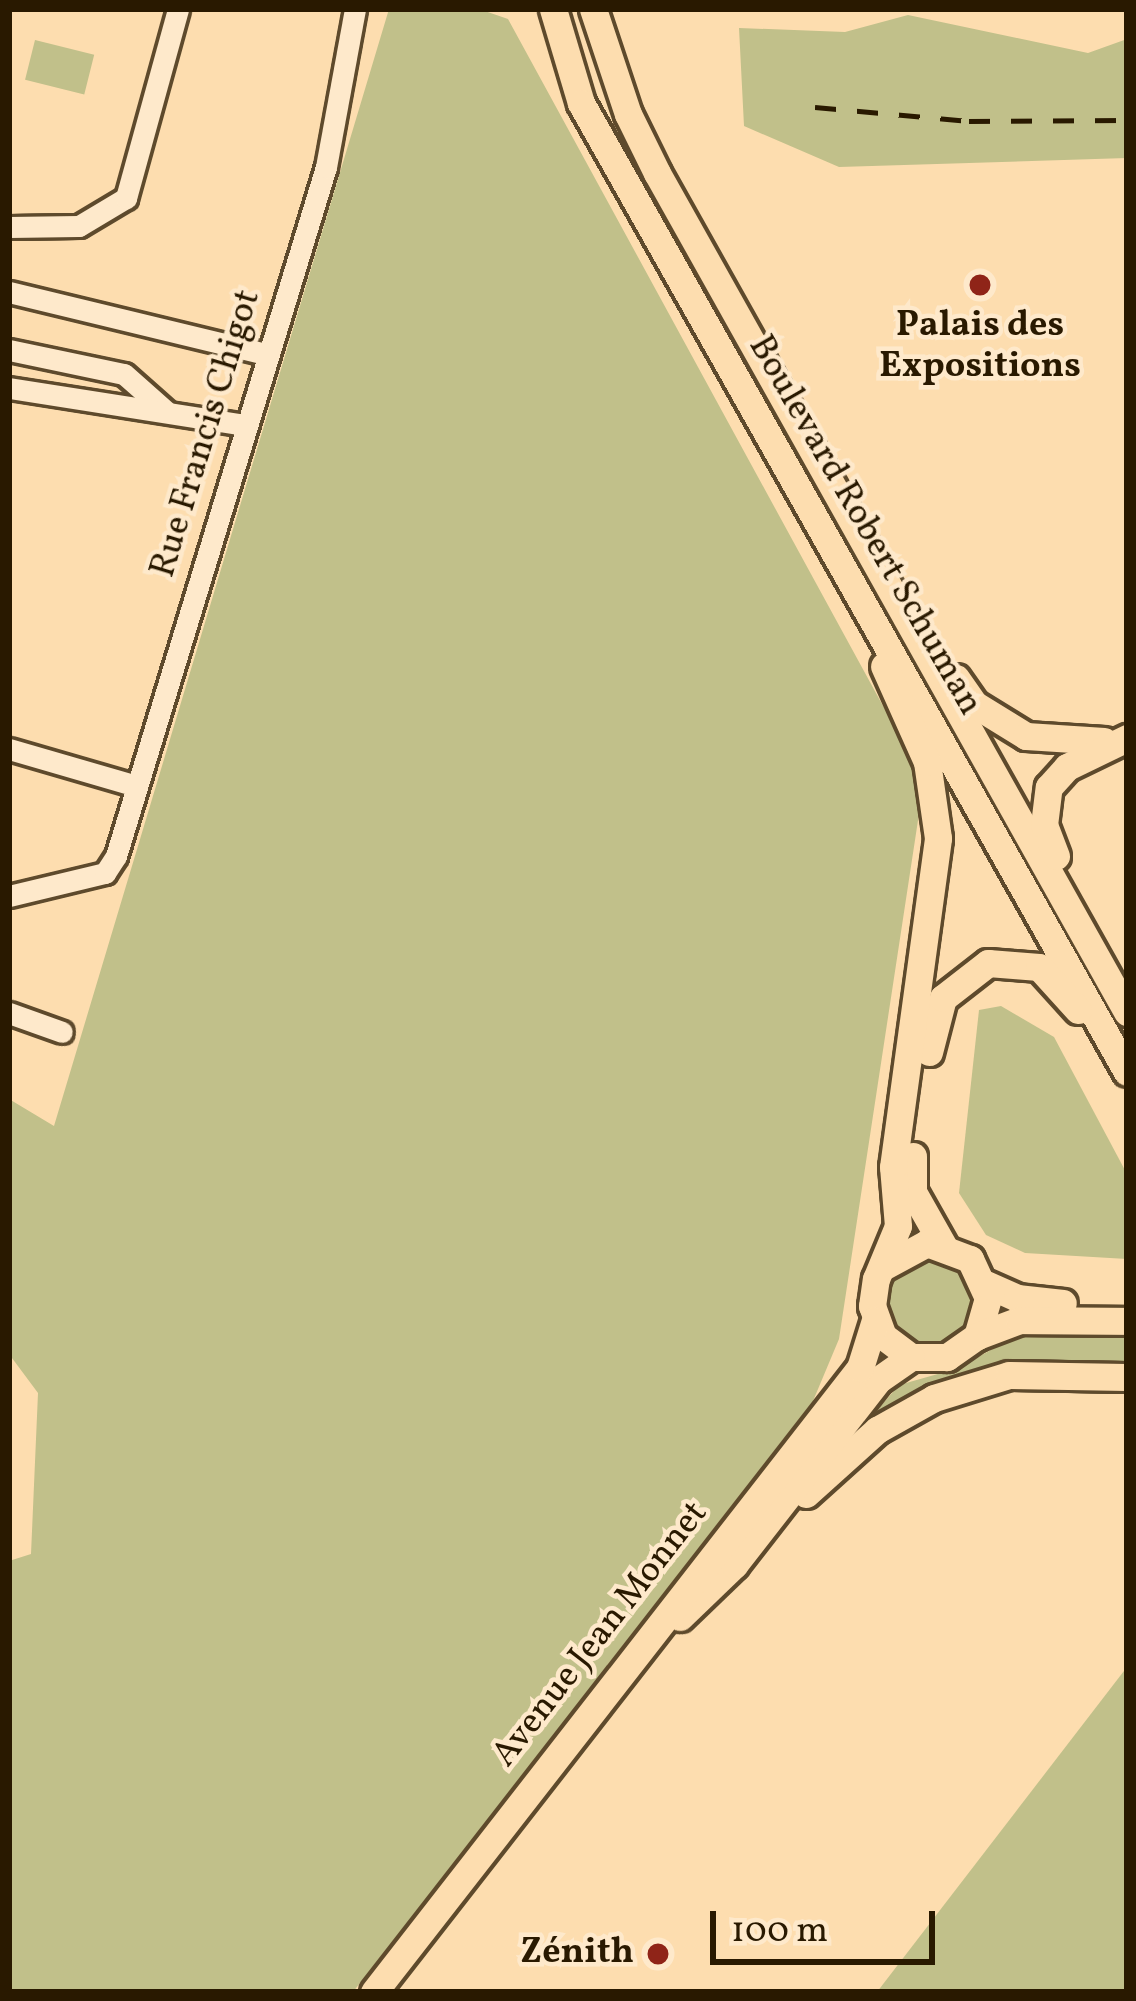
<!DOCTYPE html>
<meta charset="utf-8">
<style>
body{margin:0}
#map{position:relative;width:1136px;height:2001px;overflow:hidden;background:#fdddaf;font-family:Vollkorn,serif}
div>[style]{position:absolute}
.green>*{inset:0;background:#c1c08a;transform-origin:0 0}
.round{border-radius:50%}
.roads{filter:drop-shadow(3px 0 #5e4a2c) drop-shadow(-3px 0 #5e4a2c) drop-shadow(0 3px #5e4a2c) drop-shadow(0 -3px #5e4a2c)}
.minor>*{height:21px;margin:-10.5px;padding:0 10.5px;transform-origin:10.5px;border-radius:10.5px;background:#fee9cb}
.major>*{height:27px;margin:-13.5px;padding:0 13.5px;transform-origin:13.5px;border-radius:13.5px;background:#fdddaf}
.rail>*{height:4.5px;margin-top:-2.25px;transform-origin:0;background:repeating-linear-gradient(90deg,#291900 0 21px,transparent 0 42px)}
.dots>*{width:33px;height:33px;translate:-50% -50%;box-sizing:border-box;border:6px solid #fee9cb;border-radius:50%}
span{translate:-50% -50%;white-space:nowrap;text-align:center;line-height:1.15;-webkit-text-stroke:9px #fee9cb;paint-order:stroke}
.poi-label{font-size:36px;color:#291900;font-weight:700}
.right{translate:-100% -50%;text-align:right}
.street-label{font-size:36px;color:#291900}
.frame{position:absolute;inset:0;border:12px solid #291900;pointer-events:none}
.scale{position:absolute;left:710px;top:1911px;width:225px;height:54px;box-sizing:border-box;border:6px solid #291900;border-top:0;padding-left:15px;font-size:36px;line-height:42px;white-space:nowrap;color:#291900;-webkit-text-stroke:9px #fee9cb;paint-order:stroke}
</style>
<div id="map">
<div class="green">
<div style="clip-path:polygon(389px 9px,479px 9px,508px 19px,924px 781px,839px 1339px,813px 1401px,353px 1992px,9px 1992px,9px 1561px,31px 1554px,38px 1393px,9px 1354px,9px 1099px,54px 1126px)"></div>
<div style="clip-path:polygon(908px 15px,1088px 53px,1127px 39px,1127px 158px,839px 167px,744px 126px,739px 28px,845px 32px)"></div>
<div style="left:35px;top:40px;width:61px;height:41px;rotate:14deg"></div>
<div style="clip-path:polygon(1001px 1006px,1054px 1037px,1127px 1174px,1127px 1259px,1025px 1253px,986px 1235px,959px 1193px,979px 1010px)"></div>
<div class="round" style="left:885px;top:1256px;width:90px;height:90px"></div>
<div style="clip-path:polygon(1019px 1334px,1127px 1335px,1127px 1367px,1048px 1360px,992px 1370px,846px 1446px,899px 1385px,959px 1368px)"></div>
<div style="clip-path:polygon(1127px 1667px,1127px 1992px,877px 1992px)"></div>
</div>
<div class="roads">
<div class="minor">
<div style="left:9px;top:227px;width:70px;rotate:-0.8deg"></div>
<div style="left:79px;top:226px;width:55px;rotate:-30.8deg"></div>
<div style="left:126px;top:198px;width:196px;rotate:-74.6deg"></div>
<div style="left:9px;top:292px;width:264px;rotate:13.6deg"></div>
<div style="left:9px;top:350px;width:117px;rotate:11.8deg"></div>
<div style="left:124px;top:374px;width:56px;rotate:41.4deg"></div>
<div style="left:9px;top:388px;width:238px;rotate:8.9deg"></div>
<div style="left:9px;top:749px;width:129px;rotate:16.2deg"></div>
<div style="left:9px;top:896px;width:99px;rotate:-13.5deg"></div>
<div style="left:105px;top:873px;width:20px;rotate:-57deg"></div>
<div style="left:116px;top:856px;width:720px;rotate:-73.05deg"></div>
<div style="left:326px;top:167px;width:161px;rotate:-79.6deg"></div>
<div style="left:9px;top:1013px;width:56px;rotate:19.7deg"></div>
</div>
<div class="major">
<div style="left:553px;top:9px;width:98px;rotate:73.4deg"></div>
<div style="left:581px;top:103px;width:1112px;rotate:60.6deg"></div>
<div style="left:593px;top:9px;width:111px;rotate:71.6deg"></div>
<div style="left:628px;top:114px;width:66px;rotate:63.8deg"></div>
<div style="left:657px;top:173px;width:962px;rotate:60.74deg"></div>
<div style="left:956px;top:678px;width:32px;rotate:55deg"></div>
<div style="left:974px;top:704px;width:61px;rotate:31.6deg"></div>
<div style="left:1026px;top:736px;width:78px;rotate:3.7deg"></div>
<div style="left:1056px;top:856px;width:33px;rotate:-111deg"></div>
<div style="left:1044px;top:825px;width:38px;rotate:-83deg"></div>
<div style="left:1049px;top:787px;width:27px;rotate:-48deg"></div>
<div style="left:1067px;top:767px;width:67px;rotate:-25.8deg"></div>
<div style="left:929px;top:1052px;width:56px;rotate:-75.5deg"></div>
<div style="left:943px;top:998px;width:57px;rotate:-37.9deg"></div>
<div style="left:988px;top:963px;width:51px;rotate:4.5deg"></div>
<div style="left:1039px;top:967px;width:58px;rotate:47.8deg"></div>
<div style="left:913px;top:1156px;width:36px;rotate:90deg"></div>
<div style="left:913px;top:1192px;width:61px;rotate:60.5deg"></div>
<div style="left:883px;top:1267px;width:50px;rotate:-28.6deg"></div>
<div style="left:927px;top:1243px;width:46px;rotate:20.4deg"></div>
<div style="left:970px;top:1259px;width:43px;rotate:65.2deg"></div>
<div style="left:988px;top:1298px;width:40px;rotate:106deg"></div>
<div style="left:977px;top:1336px;width:37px;rotate:145deg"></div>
<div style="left:947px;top:1357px;width:36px;rotate:180deg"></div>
<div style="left:911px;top:1357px;width:35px;rotate:-143deg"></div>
<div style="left:883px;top:1336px;width:32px;rotate:-110deg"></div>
<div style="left:872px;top:1306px;width:27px;rotate:-82deg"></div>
<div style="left:876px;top:1279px;width:57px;rotate:-67.5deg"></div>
<div style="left:898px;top:1226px;width:59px;rotate:-94.8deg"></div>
<div style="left:893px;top:1167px;width:332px;rotate:-82.2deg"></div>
<div style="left:938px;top:838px;width:77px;rotate:-98.2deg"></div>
<div style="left:927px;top:762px;width:105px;rotate:-114.1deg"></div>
<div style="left:986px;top:1284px;width:34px;rotate:24deg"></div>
<div style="left:1017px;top:1298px;width:46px;rotate:6.2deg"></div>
<div style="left:977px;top:1336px;width:46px;rotate:-20.4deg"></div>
<div style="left:1020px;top:1320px;width:107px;rotate:0.5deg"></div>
<div style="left:806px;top:1494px;width:96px;rotate:-42deg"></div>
<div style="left:877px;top:1430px;width:65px;rotate:-29.3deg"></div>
<div style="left:934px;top:1398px;width:78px;rotate:-17deg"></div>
<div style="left:1009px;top:1375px;width:118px;rotate:1deg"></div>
<div style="left:680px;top:1617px;width:75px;rotate:-43.9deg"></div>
<div style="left:734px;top:1565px;width:234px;rotate:-52.1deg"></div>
<div style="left:878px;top:1380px;width:40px;rotate:-34.9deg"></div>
<div style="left:374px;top:1992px;width:791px;rotate:-52.09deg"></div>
<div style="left:860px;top:1368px;width:50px;rotate:-72.6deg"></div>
</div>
</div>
<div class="rail">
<div style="left:815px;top:107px;width:155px;rotate:5.2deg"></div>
<div style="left:969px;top:121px;width:158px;rotate:-0.4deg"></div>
</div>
<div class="dots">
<div style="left:980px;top:285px;background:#8f2418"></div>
<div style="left:658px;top:1954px;background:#8f2418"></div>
</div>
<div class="poi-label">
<span style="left:980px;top:347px">Palais des<br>Expositions</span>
<span class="right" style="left:634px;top:1954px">Zénith</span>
</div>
<div class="street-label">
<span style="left:207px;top:434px;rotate:-73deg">Rue Francis Chigot</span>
<span style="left:864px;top:526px;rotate:60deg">Boulevard Robert Schuman</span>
<span style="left:601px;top:1635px;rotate:-52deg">Avenue Jean Monnet</span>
</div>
<div class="frame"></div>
<div class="scale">100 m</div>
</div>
